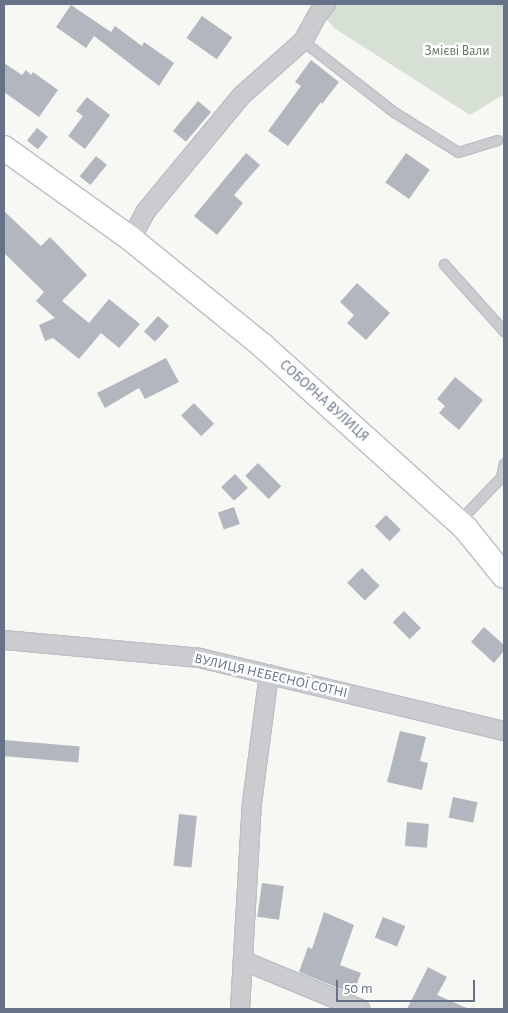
<!DOCTYPE html>
<meta charset="utf-8">
<style>
body{margin:0}
#map{position:relative;width:508px;height:1013px;overflow:hidden;background:#f7f8f4;font-family:"Alegreya Sans",sans-serif}
div>[style]{position:absolute}
.green>*{inset:0;background:#d7e0d5}
.building>*{inset:0;background:#b2b7bf;transform-origin:0 0}
.roads{filter:drop-shadow(1px 0 #bcbfc4) drop-shadow(-1px 0 #bcbfc4) drop-shadow(0 1px #bcbfc4) drop-shadow(0 -1px #bcbfc4)}
.lane>*{height:9px;margin:-4.5px;padding:0 4.5px;transform-origin:4.5px;border-radius:4.5px;background:#caccd0}
.street>*{height:18px;margin:-9px;padding:0 9px;transform-origin:9px;border-radius:9px;background:#caccd0}
.secondary>*{height:24px;margin:-12px;padding:0 12px;transform-origin:12px;border-radius:12px;background:#fff}
span{translate:-50% -50%;white-space:nowrap;text-align:center;line-height:1.15;-webkit-text-stroke:5px #fff;paint-order:stroke}
.park-label{font-size:14px;color:#617960}
.street-label{font-size:14px;color:#657287}
.frame{position:absolute;inset:0;border:5px solid #657287;pointer-events:none}
.scale{position:absolute;left:336px;top:980px;width:139px;height:22px;box-sizing:border-box;border:2px solid #657287;border-top:0;padding-left:6px;font-size:15px;line-height:18px;white-space:nowrap;color:#657287;-webkit-text-stroke:4px #fff;paint-order:stroke}
</style>
<div id="map">
<div class="green">
<div style="clip-path:polygon(314px 4px,504px 4px,504px 92px,503px 95px,470px 115px,334px 28px)"></div>
</div>
<div class="building">
<div style="clip-path:polygon(71px 5px,111px 32px,115px 26px,142px 46px,144px 42px,174px 63px,159px 86px,94px 36px,86px 48px,56px 27px)"></div>
<div style="left:202px;top:16px;width:37px;height:27px;rotate:35deg"></div>
<div style="clip-path:polygon(311px 60px,339px 82px,322px 104px,321px 102px,288px 146px,268px 131px,301px 86px,295px 82px)"></div>
<div style="clip-path:polygon(4px 63px,22px 75px,26px 70px,31px 75px,33px 72px,58px 90px,39px 117px,4px 92px)"></div>
<div style="clip-path:polygon(87px 97px,110px 115px,85px 149px,68px 136px,83px 116px,76px 111px)"></div>
<div style="left:198px;top:101px;width:17px;height:39px;rotate:40deg"></div>
<div style="left:37px;top:128px;width:14px;height:16px;rotate:39deg"></div>
<div style="clip-path:polygon(246px 153px,260px 165px,234px 195px,243px 203px,217px 235px,194px 216px)"></div>
<div style="left:406px;top:153px;width:29px;height:36px;rotate:35deg"></div>
<div style="left:96px;top:156px;width:14px;height:26px;rotate:39deg"></div>
<div style="clip-path:polygon(4px 211px,41px 246px,50px 237px,87px 275px,62px 301px,89px 323px,109px 299px,140px 324px,119px 348px,101px 333px,79px 359px,53px 338px,45px 341px,39px 325px,55px 318px,36px 301px,44px 292px,4px 253px)"></div>
<div style="clip-path:polygon(357px 283px,390px 313px,366px 340px,347px 323px,354px 315px,340px 302px)"></div>
<div style="left:158px;top:316px;width:15px;height:21px;rotate:42deg"></div>
<div style="clip-path:polygon(166px 358px,179px 382px,145px 399px,139px 388px,105px 408px,97px 393px)"></div>
<div style="clip-path:polygon(455px 377px,483px 400px,459px 430px,439px 413px,445px 406px,437px 399px)"></div>
<div style="left:194px;top:403px;width:29px;height:18px;rotate:46deg"></div>
<div style="left:258px;top:463px;width:33px;height:18px;rotate:45deg"></div>
<div style="left:235px;top:474px;width:19px;height:19px;rotate:47deg"></div>
<div style="left:234px;top:507px;width:18px;height:17px;rotate:71deg"></div>
<div style="left:386px;top:515px;width:21px;height:16px;rotate:45deg"></div>
<div style="left:362px;top:568px;width:25px;height:21px;rotate:45deg"></div>
<div style="left:404px;top:611px;width:24px;height:16px;rotate:45deg"></div>
<div style="clip-path:polygon(484px 627px,504px 645px,504px 651px,494px 663px,471px 642px)"></div>
<div style="clip-path:polygon(400px 731px,426px 737px,420px 761px,428px 763px,422px 790px,387px 782px)"></div>
<div style="left:4px;top:740px;width:76px;height:16px;rotate:5deg"></div>
<div style="left:453px;top:797px;width:25px;height:21px;rotate:12deg"></div>
<div style="left:179px;top:814px;width:18px;height:52px;rotate:6deg"></div>
<div style="left:407px;top:822px;width:22px;height:24px;rotate:5deg"></div>
<div style="left:262px;top:883px;width:22px;height:34px;rotate:8deg"></div>
<div style="clip-path:polygon(324px 912px,354px 925px,340px 965px,361px 973px,353px 994px,299px 972px,308px 947px,312px 949px)"></div>
<div style="left:383px;top:917px;width:24px;height:22px;rotate:22deg"></div>
<div style="clip-path:polygon(428px 967px,447px 977px,437px 995px,469px 1009px,407px 1009px)"></div>
</div>
<div class="roads">
<div class="lane">
<div style="left:303px;top:41px;width:115px;rotate:38deg"></div>
<div style="left:394px;top:112px;width:75px;rotate:32deg"></div>
<div style="left:458px;top:152px;width:41px;rotate:-17.1deg"></div>
<div style="left:444px;top:264px;width:90px;rotate:48.2deg"></div>
<div style="left:459px;top:521px;width:61px;rotate:-46.3deg"></div>
<div style="left:501px;top:477px;width:14px;rotate:-78deg"></div>
</div>
<div class="street">
<div style="left:131px;top:239px;width:32px;rotate:-62deg"></div>
<div style="left:146px;top:211px;width:149px;rotate:-50.4deg"></div>
<div style="left:241px;top:96px;width:83px;rotate:-41.6deg"></div>
<div style="left:303px;top:41px;width:31px;rotate:-61deg"></div>
<div style="left:318px;top:14px;width:13px;rotate:-51deg"></div>
<div style="left:4px;top:640px;width:197px;rotate:5.2deg"></div>
<div style="left:200px;top:658px;width:313px;rotate:13.5deg"></div>
<div style="left:244px;top:961px;width:126px;rotate:22.5deg"></div>
<div style="left:240px;top:1009px;width:206px;rotate:-86.7deg"></div>
<div style="left:252px;top:803px;width:130px;rotate:-82.5deg"></div>
</div>
<div class="secondary">
<div style="left:4px;top:148px;width:156px;rotate:35.6deg"></div>
<div style="left:131px;top:239px;width:170px;rotate:39deg"></div>
<div style="left:263px;top:346px;width:273px;rotate:42deg"></div>
<div style="left:466px;top:529px;width:60px;rotate:51deg"></div>
</div>
</div>
<div class="park-label">
<span style="left:457px;top:51px">Змієві Вали</span>
</div>
<div class="street-label">
<span style="left:324px;top:401px;rotate:42deg">СОБОРНА ВУЛИЦЯ</span>
<span style="left:271px;top:676px;rotate:13deg">ВУЛИЦЯ НЕБЕСНОЇ СОТНІ</span>
</div>
<div class="frame"></div>
<div class="scale">50 m</div>
</div>
